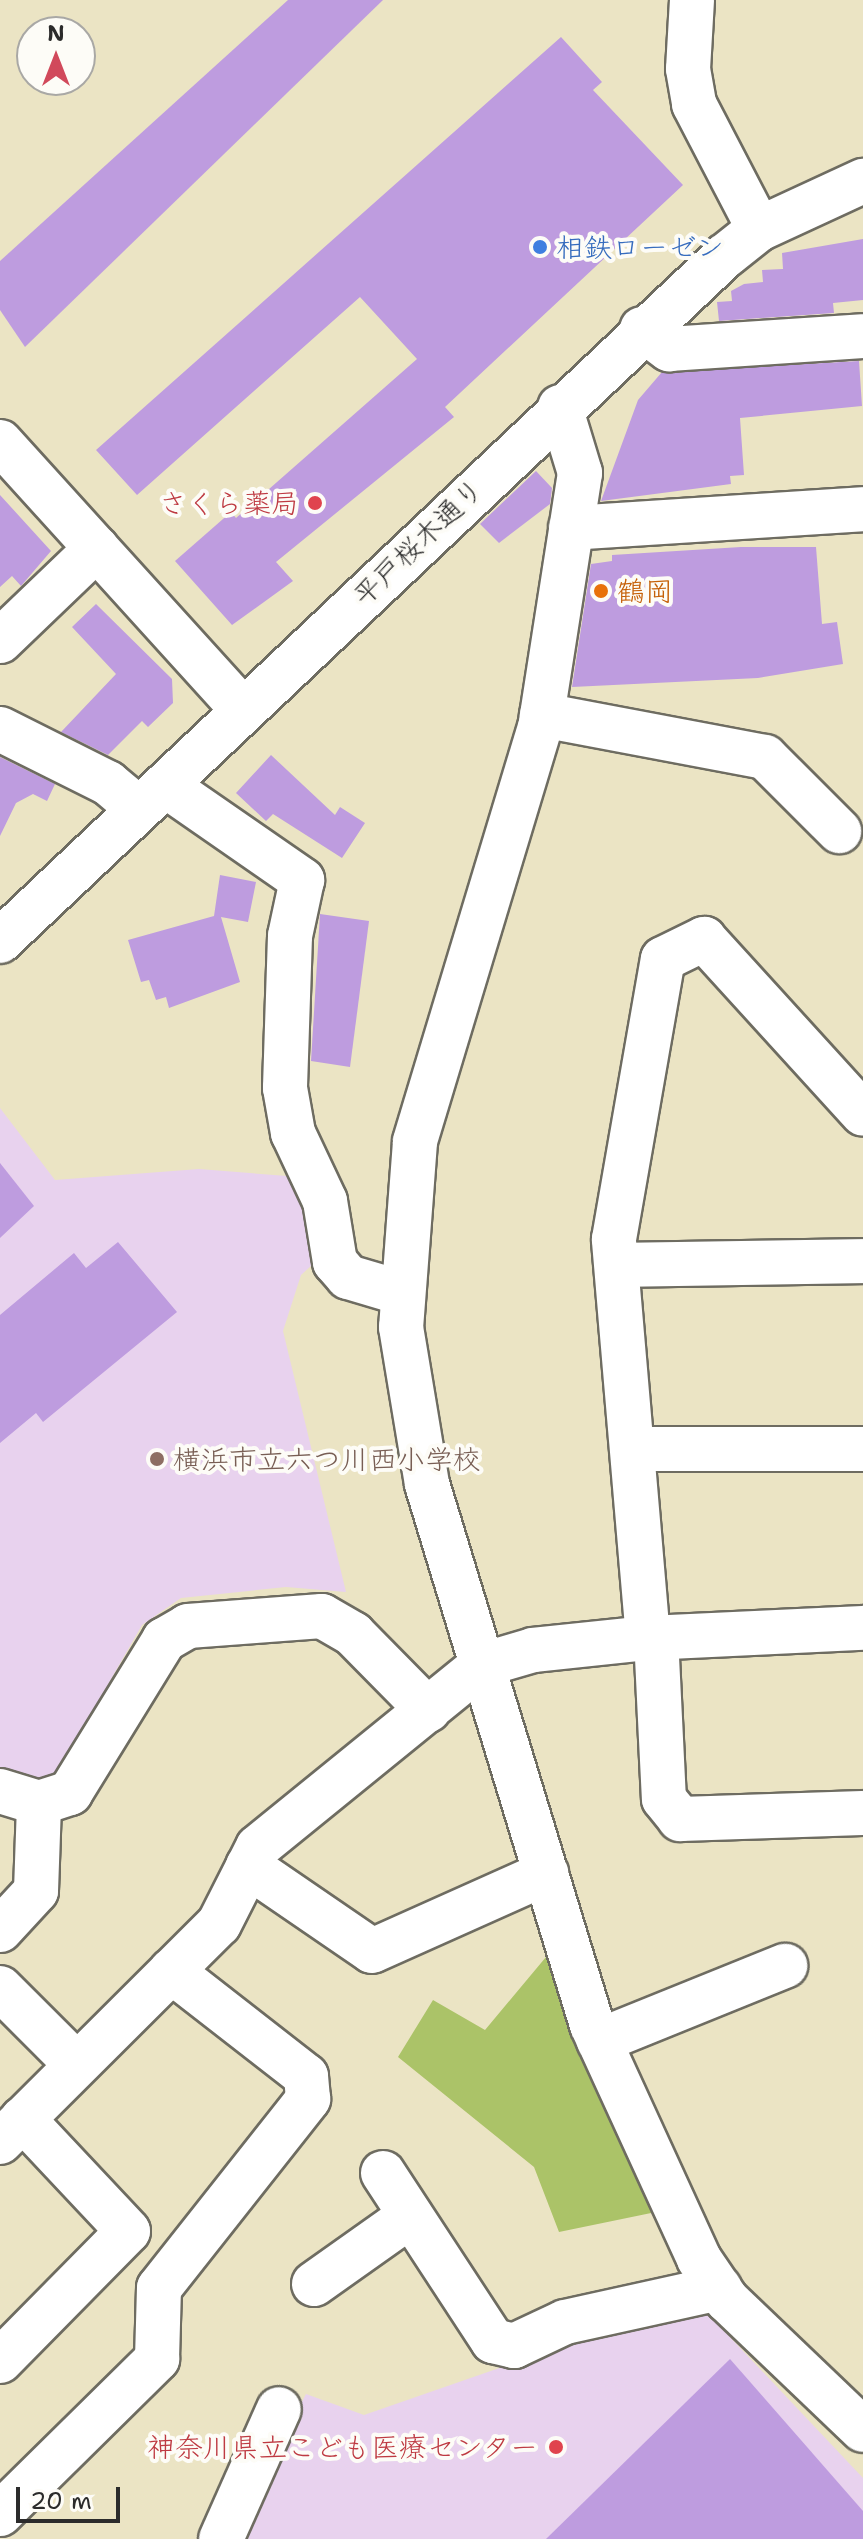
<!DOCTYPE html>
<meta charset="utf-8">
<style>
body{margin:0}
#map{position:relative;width:863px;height:2539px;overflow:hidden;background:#ebe4c4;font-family:"Shantell Sans","Klee One",sans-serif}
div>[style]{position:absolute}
.built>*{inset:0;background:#e8d2ee}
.green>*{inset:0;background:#abc368}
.building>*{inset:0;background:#be9cdf}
.roads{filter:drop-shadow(2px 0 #6e6c61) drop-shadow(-2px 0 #6e6c61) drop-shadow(0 2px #6e6c61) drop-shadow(0 -2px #6e6c61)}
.minor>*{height:44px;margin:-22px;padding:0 22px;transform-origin:22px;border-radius:22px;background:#fff}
.major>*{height:44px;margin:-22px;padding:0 22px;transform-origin:22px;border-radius:22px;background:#fff}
.dots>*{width:22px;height:22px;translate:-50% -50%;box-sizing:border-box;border:4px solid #fdfcf7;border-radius:50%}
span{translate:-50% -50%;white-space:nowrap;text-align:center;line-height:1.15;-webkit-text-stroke:8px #fdfcf7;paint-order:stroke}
.shop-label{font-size:28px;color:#366cbe}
.left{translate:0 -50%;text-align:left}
.health-label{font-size:28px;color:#be3a42}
.right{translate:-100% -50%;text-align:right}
.street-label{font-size:28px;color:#2b2b2b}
.food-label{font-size:28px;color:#c56008}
.education-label{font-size:28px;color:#785e54}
.north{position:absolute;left:16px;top:16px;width:80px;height:80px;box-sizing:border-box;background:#fdfcf7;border:2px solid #a9a8a5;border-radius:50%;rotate:0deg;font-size:22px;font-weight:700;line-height:32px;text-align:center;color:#2b2b2b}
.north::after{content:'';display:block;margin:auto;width:28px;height:36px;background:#d1495b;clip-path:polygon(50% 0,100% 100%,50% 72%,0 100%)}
.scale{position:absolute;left:16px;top:2487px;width:104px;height:36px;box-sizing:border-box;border:4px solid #2b2b2b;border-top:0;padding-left:10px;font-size:24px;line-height:28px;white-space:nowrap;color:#2b2b2b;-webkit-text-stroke:6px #fdfcf7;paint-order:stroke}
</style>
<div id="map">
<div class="built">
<div style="clip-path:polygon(0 1108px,55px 1180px,199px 1169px,287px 1176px,304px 1212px,312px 1265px,301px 1275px,283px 1331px,346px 1592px,286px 1587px,181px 1598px,142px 1625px,51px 1784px,0 1774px)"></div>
<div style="clip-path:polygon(709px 2315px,863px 2478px,863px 2539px,229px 2539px,306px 2394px,364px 2415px,508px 2365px,571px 2334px)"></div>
</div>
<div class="green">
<div style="clip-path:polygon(546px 1957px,656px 2212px,559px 2232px,534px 2167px,398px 2057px,433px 2000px,485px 2030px)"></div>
</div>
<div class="building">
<div style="clip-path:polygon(288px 0,383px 0,25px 347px,0 310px,0 261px)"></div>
<div style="clip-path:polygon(561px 37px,602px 82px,593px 90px,683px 185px,445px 407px,454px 417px,276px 562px,293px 581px,232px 625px,175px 561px,231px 512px,236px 518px,417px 359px,360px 297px,137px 495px,96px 450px)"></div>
<div style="clip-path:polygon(863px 239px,863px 300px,833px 303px,834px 313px,719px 321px,717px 302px,732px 301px,731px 291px,744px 284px,763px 282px,762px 270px,783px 269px,782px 253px)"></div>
<div style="clip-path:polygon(859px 361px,862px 406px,740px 418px,744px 475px,730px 476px,731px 484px,601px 501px,638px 400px,662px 372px)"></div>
<div style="clip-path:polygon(536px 471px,552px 488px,550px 504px,499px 543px,480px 524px)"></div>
<div style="clip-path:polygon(0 495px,51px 551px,21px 586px,12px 576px,0 587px)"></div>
<div style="clip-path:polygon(741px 547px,816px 547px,822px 624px,837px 622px,843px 664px,758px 678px,572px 687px,591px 564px,612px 561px,612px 555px)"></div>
<div style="clip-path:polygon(96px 604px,172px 679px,173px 703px,148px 727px,142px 721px,108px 755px,61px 732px,116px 674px,72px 627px)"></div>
<div style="clip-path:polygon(271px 755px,335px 815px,340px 807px,365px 823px,342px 858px,273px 814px,266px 821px,236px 793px)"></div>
<div style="clip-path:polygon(0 757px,55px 784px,47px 801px,33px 794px,16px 803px,0 836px)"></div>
<div style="clip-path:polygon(220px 875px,256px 882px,248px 922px,221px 917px,240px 982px,169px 1008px,166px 997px,156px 1000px,149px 980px,141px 982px,128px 940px,214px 916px)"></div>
<div style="clip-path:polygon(320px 914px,369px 921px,350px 1067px,311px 1061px)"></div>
<div style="clip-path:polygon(0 1163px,34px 1206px,0 1238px)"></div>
<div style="clip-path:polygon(118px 1242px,177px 1312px,43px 1422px,36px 1413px,0 1443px,0 1315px,74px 1253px,86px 1268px)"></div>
<div style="clip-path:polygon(730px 2359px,863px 2511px,863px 2539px,546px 2539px)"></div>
</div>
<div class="roads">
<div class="minor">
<div style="left:692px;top:0;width:69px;rotate:93.3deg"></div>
<div style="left:688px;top:69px;width:36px;rotate:80deg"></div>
<div style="left:694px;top:104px;width:141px;rotate:62.5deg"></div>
<div style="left:642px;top:329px;width:34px;rotate:37deg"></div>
<div style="left:669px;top:349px;width:194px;rotate:-3.8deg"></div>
<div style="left:560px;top:407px;width:69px;rotate:73.1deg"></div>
<div style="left:580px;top:473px;width:257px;rotate:98.9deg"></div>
<div style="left:540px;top:727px;width:433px;rotate:106.8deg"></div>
<div style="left:415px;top:1142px;width:186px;rotate:94.3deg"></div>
<div style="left:401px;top:1327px;width:159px;rotate:80.6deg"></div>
<div style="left:427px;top:1484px;width:566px;rotate:73.04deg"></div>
<div style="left:592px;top:2025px;width:257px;rotate:65.4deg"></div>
<div style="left:699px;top:2259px;width:50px;rotate:55.7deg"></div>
<div style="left:727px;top:2300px;width:188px;rotate:43.7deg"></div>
<div style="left:0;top:442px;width:362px;rotate:47.8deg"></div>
<div style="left:571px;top:528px;width:293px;rotate:-3.7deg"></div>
<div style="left:0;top:641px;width:134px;rotate:-43.8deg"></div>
<div style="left:542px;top:715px;width:227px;rotate:10.7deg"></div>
<div style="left:765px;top:757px;width:105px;rotate:45deg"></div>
<div style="left:0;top:729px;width:121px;rotate:26.6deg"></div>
<div style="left:108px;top:783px;width:40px;rotate:40deg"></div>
<div style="left:165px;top:785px;width:167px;rotate:34.7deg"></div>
<div style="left:302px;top:880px;width:57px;rotate:102.1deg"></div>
<div style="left:290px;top:936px;width:152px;rotate:91.9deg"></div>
<div style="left:285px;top:1088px;width:46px;rotate:79.9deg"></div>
<div style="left:293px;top:1133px;width:75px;rotate:64.8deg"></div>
<div style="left:325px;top:1201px;width:62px;rotate:80.7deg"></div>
<div style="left:335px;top:1262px;width:20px;rotate:49deg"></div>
<div style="left:348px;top:1277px;width:56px;rotate:16.5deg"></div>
<div style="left:620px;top:1265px;width:243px;rotate:-0.9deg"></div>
<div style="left:634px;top:1449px;width:229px"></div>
<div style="left:656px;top:1637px;width:162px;rotate:87.2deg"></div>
<div style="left:664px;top:1799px;width:26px;rotate:51deg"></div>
<div style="left:680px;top:1819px;width:183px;rotate:-1.9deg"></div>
<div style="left:648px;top:1638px;width:400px;rotate:-94.9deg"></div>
<div style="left:614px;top:1239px;width:284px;rotate:-80.1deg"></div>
<div style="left:663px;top:959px;width:46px;rotate:-26deg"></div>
<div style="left:704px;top:939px;width:236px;rotate:47.7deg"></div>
<div style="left:0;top:1791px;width:41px;rotate:17.1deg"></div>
<div style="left:39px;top:1803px;width:33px;rotate:-18deg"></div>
<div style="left:70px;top:1793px;width:180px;rotate:-58.4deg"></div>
<div style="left:164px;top:1640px;width:28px;rotate:-30deg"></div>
<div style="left:188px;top:1626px;width:134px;rotate:-4.3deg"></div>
<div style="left:322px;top:1616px;width:36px;rotate:30deg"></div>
<div style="left:353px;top:1634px;width:107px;rotate:45.4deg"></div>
<div style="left:248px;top:1866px;width:150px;rotate:34.4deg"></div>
<div style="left:372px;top:1951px;width:191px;rotate:-24.1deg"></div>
<div style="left:0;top:1930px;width:53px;rotate:-47.3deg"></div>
<div style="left:36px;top:1891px;width:88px;rotate:-88deg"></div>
<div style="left:0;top:1988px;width:107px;rotate:45deg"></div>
<div style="left:599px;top:2041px;width:201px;rotate:-22deg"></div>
<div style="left:0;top:2142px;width:309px;rotate:-44.9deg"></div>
<div style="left:219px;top:1924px;width:86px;rotate:-63.1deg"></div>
<div style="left:258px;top:1847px;width:289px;rotate:-39.1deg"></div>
<div style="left:482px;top:1665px;width:53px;rotate:-16.4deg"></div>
<div style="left:533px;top:1650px;width:116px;rotate:-6deg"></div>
<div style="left:648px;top:1638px;width:215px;rotate:-2.7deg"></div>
<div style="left:383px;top:2173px;width:201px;rotate:56.8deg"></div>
<div style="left:493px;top:2341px;width:22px;rotate:13deg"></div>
<div style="left:514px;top:2346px;width:56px;rotate:-25.2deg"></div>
<div style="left:565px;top:2322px;width:158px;rotate:-12.4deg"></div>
<div style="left:314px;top:2284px;width:118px;rotate:-35.3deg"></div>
<div style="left:0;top:2361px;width:182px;rotate:-45.4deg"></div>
<div style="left:128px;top:2231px;width:154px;rotate:-133.2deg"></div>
<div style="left:0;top:2514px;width:221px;rotate:-44.6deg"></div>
<div style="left:157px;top:2359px;width:71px;rotate:-88.4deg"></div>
<div style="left:159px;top:2288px;width:241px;rotate:-51.7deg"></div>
<div style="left:308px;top:2099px;width:23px;rotate:-95deg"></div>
<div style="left:306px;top:2076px;width:171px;rotate:-142.1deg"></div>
<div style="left:221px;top:2539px;width:142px;rotate:-66deg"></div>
</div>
<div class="major">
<div style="left:0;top:941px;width:997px;rotate:-43.38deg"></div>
<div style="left:725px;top:256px;width:43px;rotate:-38.5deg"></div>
<div style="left:759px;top:229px;width:115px;rotate:-24.8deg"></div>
</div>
</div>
<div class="dots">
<div style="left:540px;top:247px;background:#3f7fe0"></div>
<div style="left:315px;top:503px;background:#e0444e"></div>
<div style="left:601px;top:591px;background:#e8710a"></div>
<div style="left:157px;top:1459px;background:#8d6e63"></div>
<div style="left:556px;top:2447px;background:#e0444e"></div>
</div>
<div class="shop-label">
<span class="left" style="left:556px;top:247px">相鉄ローゼン</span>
</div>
<div class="health-label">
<span class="right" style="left:299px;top:503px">さくら薬局</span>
<span class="right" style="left:538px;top:2447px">神奈川県立こども医療センター</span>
</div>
<div class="street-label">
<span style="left:418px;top:542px;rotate:-44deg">平戸桜木通り</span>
</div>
<div class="food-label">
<span class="left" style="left:617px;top:591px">鶴岡</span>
</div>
<div class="education-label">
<span class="left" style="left:173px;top:1459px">横浜市立六つ川西小学校</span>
</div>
<div class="north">N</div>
<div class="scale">20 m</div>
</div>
